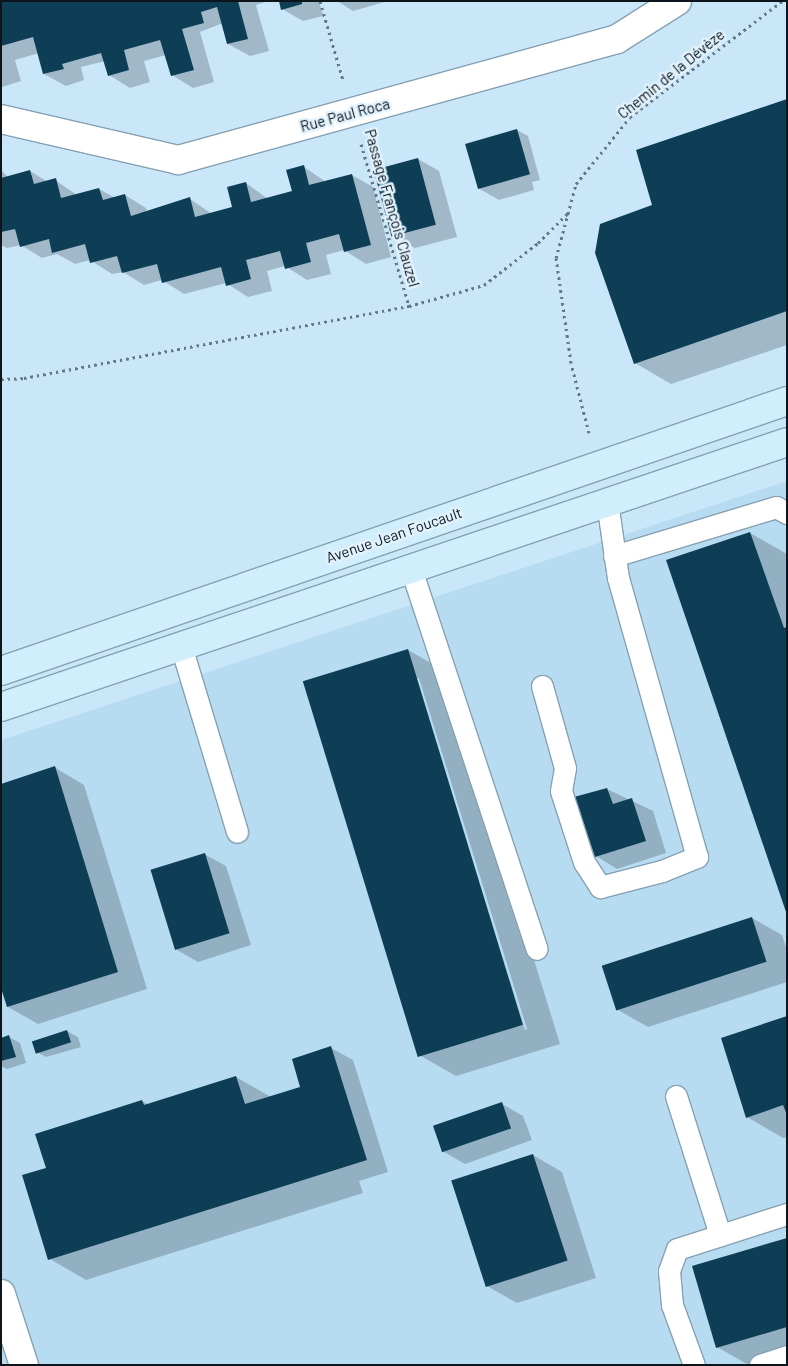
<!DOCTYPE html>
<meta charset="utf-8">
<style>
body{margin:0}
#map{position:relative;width:788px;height:1366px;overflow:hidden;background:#c9e7f9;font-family:Barlow,sans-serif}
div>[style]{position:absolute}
.built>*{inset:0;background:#b7dcf2}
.shadow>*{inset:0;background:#0003}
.building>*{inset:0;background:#0d3e56;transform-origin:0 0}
.path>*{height:3px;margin-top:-1.5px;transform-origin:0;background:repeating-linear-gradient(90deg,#657884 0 2.5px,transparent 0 6.5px)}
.roads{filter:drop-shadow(1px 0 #85a1b2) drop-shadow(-1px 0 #85a1b2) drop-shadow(0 1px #85a1b2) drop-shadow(0 -1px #85a1b2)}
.service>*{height:21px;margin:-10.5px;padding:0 10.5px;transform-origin:10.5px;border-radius:10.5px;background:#fff}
.minor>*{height:28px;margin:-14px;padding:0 14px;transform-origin:14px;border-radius:14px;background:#fff}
.secondary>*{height:28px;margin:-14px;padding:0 14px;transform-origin:14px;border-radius:14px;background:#d1eefd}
span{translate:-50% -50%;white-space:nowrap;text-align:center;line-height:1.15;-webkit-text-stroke:5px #e1f2fd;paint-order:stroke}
.street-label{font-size:15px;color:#0b151b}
.frame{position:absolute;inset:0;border:2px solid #0b151b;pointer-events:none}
</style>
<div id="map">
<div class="built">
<div style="clip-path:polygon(787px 481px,787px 1365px,1px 1365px,1px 740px)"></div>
</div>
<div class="shadow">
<div style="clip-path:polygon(1px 1px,268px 1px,256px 5px,269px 51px,250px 56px,228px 44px,223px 23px,200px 32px,214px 82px,193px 88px,172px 75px,166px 55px,144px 61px,150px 82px,130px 88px,109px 75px,105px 61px,81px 67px,84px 80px,66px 86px,44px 74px,39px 53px,15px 60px,21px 81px,2px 87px)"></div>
<div style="clip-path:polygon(280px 1px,319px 1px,323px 16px,303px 21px,282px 9px)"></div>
<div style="clip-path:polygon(337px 1px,388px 1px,353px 11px)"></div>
<div style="clip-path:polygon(787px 100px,787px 345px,671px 384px,635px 363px)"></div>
<div style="clip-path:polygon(517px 130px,528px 136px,540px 180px,532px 182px,534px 190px,499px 200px,478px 188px)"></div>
<div style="clip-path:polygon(418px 159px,439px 171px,457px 237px,415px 248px,394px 236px)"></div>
<div style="clip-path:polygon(304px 167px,326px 182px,352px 175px,373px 187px,391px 257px,366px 264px,344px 250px,326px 255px,331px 274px,307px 280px,285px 266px,267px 271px,272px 291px,248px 297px,226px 283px,184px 294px,162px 280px,144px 285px,123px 272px,112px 274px,90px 260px,75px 264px,57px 254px,42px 258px,21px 245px,7px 248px,1px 245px,1px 170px,8px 177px,30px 171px,48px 182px,55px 180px,77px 195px,99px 189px,115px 198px,125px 195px,146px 208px,147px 212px,190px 199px,212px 214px,234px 208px,246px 183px,268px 199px,293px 192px)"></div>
<div style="clip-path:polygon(750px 533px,787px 554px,787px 910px,668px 561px)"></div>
<div style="clip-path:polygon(evenodd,408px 650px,445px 671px,560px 1044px,456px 1076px,419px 1055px,408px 650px,416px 678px,419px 678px,527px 1029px,525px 1030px,416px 678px)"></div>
<div style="clip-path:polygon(54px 767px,84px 785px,147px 989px,38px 1024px,8px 1007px,1px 983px)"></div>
<div style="clip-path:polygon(607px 789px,653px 811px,666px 853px,617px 869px,596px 856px)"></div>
<div style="clip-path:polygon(204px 854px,226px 866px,251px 945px,198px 962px,177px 950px)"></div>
<div style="clip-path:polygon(752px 918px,782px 935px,787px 950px,787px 982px,648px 1027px,618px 1010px,603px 968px)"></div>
<div style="clip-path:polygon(787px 1018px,787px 1137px,783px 1138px,747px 1117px)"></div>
<div style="clip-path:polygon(67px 1031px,78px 1037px,81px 1047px,46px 1057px,35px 1051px)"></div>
<div style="clip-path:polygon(9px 1037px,20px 1043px,26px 1063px,7px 1069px,1px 1066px,1px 1039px)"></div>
<div style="clip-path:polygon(331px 1048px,353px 1060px,388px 1172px,359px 1181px,363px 1193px,86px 1280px,50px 1259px,48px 1169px,142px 1101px,149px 1105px,236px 1077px,271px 1097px,300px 1088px)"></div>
<div style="clip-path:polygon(502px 1104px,523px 1116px,532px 1140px,465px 1164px,444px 1152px)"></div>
<div style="clip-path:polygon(533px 1155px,562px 1172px,596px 1278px,517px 1303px,487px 1286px)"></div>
<div style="clip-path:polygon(787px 1239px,787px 1352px,747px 1364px,717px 1347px)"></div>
</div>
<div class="building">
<div style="clip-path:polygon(1px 1px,238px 1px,248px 39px,227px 44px,217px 7px,201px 12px,204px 23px,182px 29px,194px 70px,171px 76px,160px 40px,124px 50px,129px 70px,108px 76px,101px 53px,62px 64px,64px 69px,43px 74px,33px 37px,1px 46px)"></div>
<div style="clip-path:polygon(279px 1px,302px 1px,302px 4px,281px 10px)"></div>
<div style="clip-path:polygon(787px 99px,787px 311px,634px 364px,595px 253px,600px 224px,652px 205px,636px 150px)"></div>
<div style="left:517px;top:129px;width:47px;height:54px;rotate:74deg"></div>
<div style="left:418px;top:158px;width:69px;height:46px;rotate:75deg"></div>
<div style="clip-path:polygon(304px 165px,309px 185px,352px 174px,371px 245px,344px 252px,339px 234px,306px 243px,311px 262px,285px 269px,280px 251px,246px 260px,251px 279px,226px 286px,221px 267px,162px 283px,157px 264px,122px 273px,117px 256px,90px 263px,85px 244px,52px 253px,49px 239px,20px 247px,15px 229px,1px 232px,1px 178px,30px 170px,34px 184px,56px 178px,61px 198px,99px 188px,103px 200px,125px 194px,131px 216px,190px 197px,195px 217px,232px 207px,227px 187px,246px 182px,251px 202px,292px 191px,286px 170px)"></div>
<div style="clip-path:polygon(750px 532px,784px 628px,787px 627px,786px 912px,666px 560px)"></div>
<div style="left:408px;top:649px;width:393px;height:110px;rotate:73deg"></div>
<div style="clip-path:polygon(55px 766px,118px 972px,7px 1007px,1px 988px,1px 784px)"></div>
<div style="clip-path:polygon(607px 788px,613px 804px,632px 798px,646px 841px,595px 857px,574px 797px)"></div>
<div style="left:205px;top:853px;width:84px;height:57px;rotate:73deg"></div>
<div style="left:752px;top:917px;width:47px;height:158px;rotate:72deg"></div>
<div style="clip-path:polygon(787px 1016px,787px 1115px,783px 1105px,746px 1118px,721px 1038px)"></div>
<div style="left:67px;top:1030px;width:13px;height:37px;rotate:72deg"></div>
<div style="clip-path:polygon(9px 1035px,16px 1057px,1px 1061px,1px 1038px)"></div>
<div style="clip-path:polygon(331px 1046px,367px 1160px,48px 1260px,22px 1175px,46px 1168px,35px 1134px,142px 1100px,144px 1105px,236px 1076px,245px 1104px,300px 1087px,292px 1059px)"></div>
<div style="left:502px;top:1102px;width:28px;height:73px;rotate:71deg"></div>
<div style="left:533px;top:1154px;width:112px;height:86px;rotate:72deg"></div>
<div style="clip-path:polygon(787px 1238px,787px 1327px,716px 1348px,692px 1266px)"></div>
</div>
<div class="path">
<div style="left:320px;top:1px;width:82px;rotate:73.8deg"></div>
<div style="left:361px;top:144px;width:169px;rotate:73.5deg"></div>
<div style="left:1px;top:379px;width:23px;rotate:-2deg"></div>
<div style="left:24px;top:378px;width:392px;rotate:-10.6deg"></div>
<div style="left:409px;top:306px;width:78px;rotate:-15.6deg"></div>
<div style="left:484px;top:285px;width:68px;rotate:-37.9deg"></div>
<div style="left:538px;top:243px;width:44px;rotate:-45deg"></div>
<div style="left:589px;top:433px;width:72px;rotate:-104.4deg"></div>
<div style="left:571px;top:363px;width:106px;rotate:-98.1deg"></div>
<div style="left:556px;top:258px;width:77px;rotate:-74.9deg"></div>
<div style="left:576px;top:184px;width:86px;rotate:-51.1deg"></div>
<div style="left:630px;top:117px;width:191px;rotate:-37.3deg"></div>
</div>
<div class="roads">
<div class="service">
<div style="left:614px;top:556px;width:169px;rotate:-16.8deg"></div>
<div style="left:776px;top:507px;width:13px;rotate:29deg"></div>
<div style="left:411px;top:569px;width:400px;rotate:71.7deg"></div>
<div style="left:181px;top:646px;width:194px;rotate:73.2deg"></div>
<div style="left:542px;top:686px;width:85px;rotate:74.3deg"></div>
<div style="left:565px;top:768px;width:23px;rotate:100deg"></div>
<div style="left:561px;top:791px;width:75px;rotate:72.1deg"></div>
<div style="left:584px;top:862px;width:30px;rotate:57deg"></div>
<div style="left:600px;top:887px;width:64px;rotate:-14.5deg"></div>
<div style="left:662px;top:871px;width:38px;rotate:-22deg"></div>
<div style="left:697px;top:857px;width:290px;rotate:-105.8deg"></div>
<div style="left:618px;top:578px;width:77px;rotate:-98.2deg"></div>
<div style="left:676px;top:1096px;width:146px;rotate:72.4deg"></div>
<div style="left:694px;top:1365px;width:64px;rotate:-110.1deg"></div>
<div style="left:672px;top:1305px;width:34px;rotate:-95deg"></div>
<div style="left:669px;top:1271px;width:23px;rotate:-70deg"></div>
<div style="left:677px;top:1249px;width:115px;rotate:-17.7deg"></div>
<div style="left:760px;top:1365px;width:28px;rotate:-18deg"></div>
</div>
<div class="minor">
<div style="left:1px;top:119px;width:182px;rotate:13deg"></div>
<div style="left:178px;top:160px;width:455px;rotate:-15.4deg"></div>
<div style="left:617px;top:39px;width:71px;rotate:-32.3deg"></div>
<div style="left:1px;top:1294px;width:75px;rotate:72.1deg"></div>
</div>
<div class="secondary">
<div style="left:1px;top:671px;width:831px;rotate:-18.96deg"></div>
<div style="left:1px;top:707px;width:829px;rotate:-18.63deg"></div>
</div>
</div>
<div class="street-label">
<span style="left:671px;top:74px;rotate:-39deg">Chemin de la Dévèze</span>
<span style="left:345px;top:115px;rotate:-15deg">Rue Paul Roca</span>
<span style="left:392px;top:208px;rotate:74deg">Passage François Clauzel</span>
<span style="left:394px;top:535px;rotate:-19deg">Avenue Jean Foucault</span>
</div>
<div class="frame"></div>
</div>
